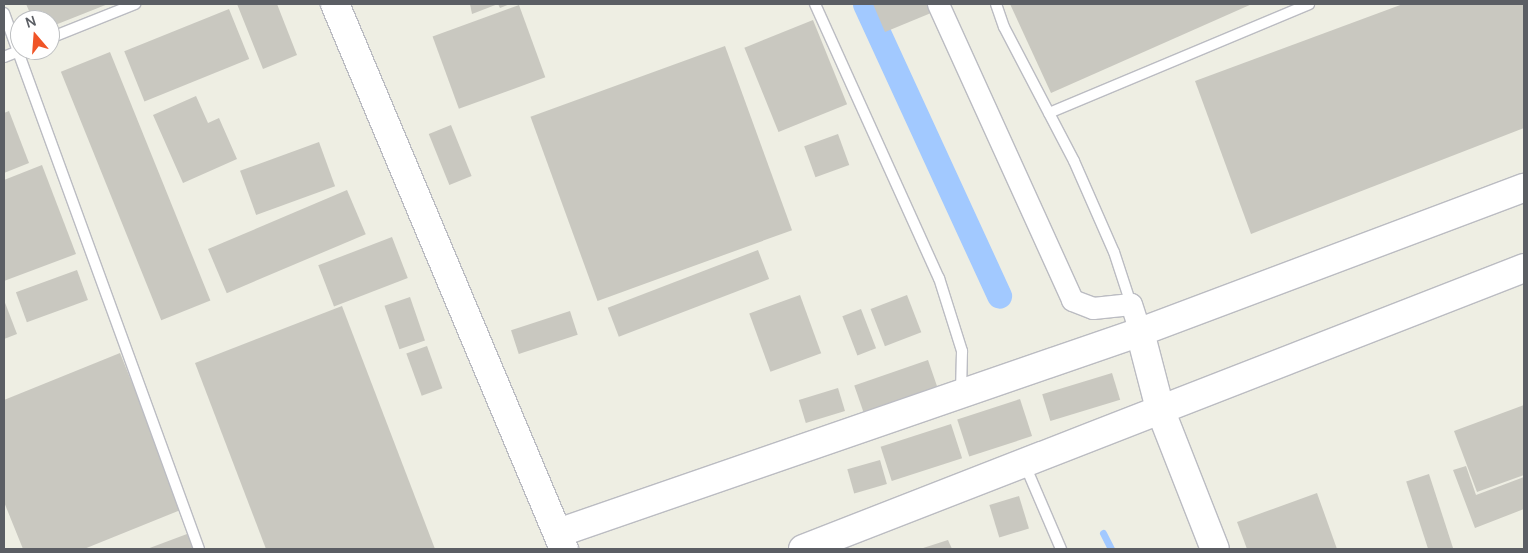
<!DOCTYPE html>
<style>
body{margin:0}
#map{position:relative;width:1528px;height:553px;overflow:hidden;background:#eeeee3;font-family:Manrope,sans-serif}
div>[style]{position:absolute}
.stream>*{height:7px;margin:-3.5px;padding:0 3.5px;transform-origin:3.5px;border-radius:3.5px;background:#a2c9ff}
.canal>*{height:25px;margin:-12.5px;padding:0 12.5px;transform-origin:12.5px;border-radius:12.5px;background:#a2c9ff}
.building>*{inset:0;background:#c9c8c0;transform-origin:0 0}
.roads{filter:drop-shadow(1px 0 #bbbcc2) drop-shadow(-1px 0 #bbbcc2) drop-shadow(0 1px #bbbcc2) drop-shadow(0 -1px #bbbcc2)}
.lane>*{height:10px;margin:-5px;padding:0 5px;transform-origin:5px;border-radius:5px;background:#fff}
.street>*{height:21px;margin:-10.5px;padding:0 10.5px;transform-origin:10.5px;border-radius:10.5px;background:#fff}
.secondary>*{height:28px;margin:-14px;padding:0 14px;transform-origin:14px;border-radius:14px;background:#fff}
span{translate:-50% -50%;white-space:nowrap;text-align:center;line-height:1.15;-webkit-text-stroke:4.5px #fff;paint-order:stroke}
.frame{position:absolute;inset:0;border:5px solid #5b5e64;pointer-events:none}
.north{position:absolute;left:10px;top:10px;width:50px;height:50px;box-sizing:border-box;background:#fff;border:1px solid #bdbfc1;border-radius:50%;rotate:342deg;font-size:14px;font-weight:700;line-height:20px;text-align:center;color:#5b5e64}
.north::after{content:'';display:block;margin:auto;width:18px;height:22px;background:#f05427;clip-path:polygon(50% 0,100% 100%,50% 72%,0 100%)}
</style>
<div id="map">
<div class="stream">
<div style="left:1103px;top:533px;width:18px;rotate:63deg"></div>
</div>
<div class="canal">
<div style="left:865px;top:4px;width:321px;rotate:65.3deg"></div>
</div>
<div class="building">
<div style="clip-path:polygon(26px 4px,108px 4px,50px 27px,50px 20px,33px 20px)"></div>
<div style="clip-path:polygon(237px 4px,277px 4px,297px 55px,263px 69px)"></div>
<div style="clip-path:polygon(470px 4px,498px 4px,472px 14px)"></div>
<div style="clip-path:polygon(498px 4px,510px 4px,500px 8px)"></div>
<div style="clip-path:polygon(873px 4px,928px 4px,931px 13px,885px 32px)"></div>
<div style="clip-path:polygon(1010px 4px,1252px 4px,1051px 93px)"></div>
<div style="clip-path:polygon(1403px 4px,1524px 4px,1524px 128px,1251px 234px,1195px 81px)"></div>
<div style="left:519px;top:5px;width:77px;height:92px;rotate:70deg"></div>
<div style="left:229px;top:9px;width:54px;height:113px;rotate:68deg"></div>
<div style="left:813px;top:20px;width:91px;height:74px;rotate:68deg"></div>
<div style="left:725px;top:46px;width:196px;height:207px;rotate:70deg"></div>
<div style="left:110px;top:52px;width:268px;height:53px;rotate:68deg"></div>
<div style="clip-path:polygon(196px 96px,208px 123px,219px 118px,237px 159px,183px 183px,153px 115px)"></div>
<div style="clip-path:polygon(9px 111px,29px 163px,4px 173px,4px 113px)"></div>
<div style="left:451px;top:125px;width:55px;height:24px;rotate:68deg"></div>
<div style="left:838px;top:134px;width:33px;height:36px;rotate:70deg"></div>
<div style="left:319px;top:142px;width:47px;height:84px;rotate:70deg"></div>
<div style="clip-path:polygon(42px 165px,76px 254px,4px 281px,4px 180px)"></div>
<div style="left:347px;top:190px;width:48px;height:151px;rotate:67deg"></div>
<div style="left:392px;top:237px;width:44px;height:79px;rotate:69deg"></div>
<div style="left:758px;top:250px;width:31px;height:161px;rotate:69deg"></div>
<div style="left:77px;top:270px;width:32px;height:65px;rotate:70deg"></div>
<div style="left:800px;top:295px;width:62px;height:54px;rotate:70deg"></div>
<div style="left:907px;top:295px;width:40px;height:39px;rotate:69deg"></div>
<div style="left:410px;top:297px;width:46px;height:27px;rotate:71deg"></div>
<div style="clip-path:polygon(4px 300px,17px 334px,4px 339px)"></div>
<div style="clip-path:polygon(342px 306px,435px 549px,266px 549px,195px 363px)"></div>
<div style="left:861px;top:309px;width:42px;height:20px;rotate:69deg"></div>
<div style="left:570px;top:311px;width:25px;height:62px;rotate:72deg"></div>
<div style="left:427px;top:346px;width:45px;height:22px;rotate:70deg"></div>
<div style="clip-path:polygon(120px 353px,183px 509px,84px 549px,23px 549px,4px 502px,4px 400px)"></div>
<div style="left:928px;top:360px;width:28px;height:78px;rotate:71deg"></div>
<div style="left:1112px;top:373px;width:28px;height:73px;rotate:73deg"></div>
<div style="left:838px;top:388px;width:24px;height:41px;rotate:73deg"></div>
<div style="left:1020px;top:399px;width:39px;height:66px;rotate:72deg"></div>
<div style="clip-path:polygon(1524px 405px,1524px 475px,1477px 492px,1454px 431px)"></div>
<div style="left:951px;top:424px;width:36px;height:74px;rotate:72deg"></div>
<div style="left:880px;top:460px;width:25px;height:34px;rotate:74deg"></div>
<div style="clip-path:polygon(1466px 466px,1476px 495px,1524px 477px,1524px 509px,1475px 528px,1453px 470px)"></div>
<div style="left:1429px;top:474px;width:79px;height:24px;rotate:72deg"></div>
<div style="clip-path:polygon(1317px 493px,1337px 549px,1247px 549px,1237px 522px)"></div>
<div style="left:1019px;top:496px;width:34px;height:31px;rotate:73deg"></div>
<div style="clip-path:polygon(187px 534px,194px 549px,147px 549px)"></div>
<div style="clip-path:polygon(948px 540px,952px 549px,920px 549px)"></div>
</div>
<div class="roads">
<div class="lane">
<div style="left:815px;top:4px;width:301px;rotate:65.7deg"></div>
<div style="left:939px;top:278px;width:77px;rotate:72.5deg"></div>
<div style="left:962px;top:351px;width:41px;rotate:91.4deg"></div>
<div style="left:996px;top:4px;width:24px;rotate:71deg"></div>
<div style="left:1004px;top:27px;width:151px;rotate:62.4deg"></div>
<div style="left:1074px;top:161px;width:99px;rotate:66.3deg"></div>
<div style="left:1114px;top:252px;width:55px;rotate:71.9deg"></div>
<div style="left:4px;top:13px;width:570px;rotate:70.01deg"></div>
<div style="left:50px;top:38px;width:92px;rotate:-21.8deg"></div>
<div style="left:4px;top:57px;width:18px;rotate:-22deg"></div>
<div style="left:1049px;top:113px;width:282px;rotate:-22.7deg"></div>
<div style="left:1025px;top:465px;width:91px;rotate:66.8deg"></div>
</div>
<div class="street">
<div style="left:938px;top:4px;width:325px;rotate:65.6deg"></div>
<div style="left:1072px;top:300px;width:22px;rotate:21deg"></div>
<div style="left:1093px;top:308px;width:38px;rotate:-6deg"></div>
<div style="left:1131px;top:304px;width:29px;rotate:72deg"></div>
</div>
<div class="secondary">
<div style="left:335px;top:4px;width:591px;rotate:67.21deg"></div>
<div style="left:1140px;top:332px;width:80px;rotate:75.4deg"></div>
<div style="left:1160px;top:409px;width:150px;rotate:68.6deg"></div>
<div style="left:558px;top:533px;width:616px;rotate:-19.05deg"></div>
<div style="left:1140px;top:332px;width:410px;rotate:-20.6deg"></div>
<div style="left:803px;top:549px;width:774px;rotate:-21.29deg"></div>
</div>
</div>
<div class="frame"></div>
<div class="north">N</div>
</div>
